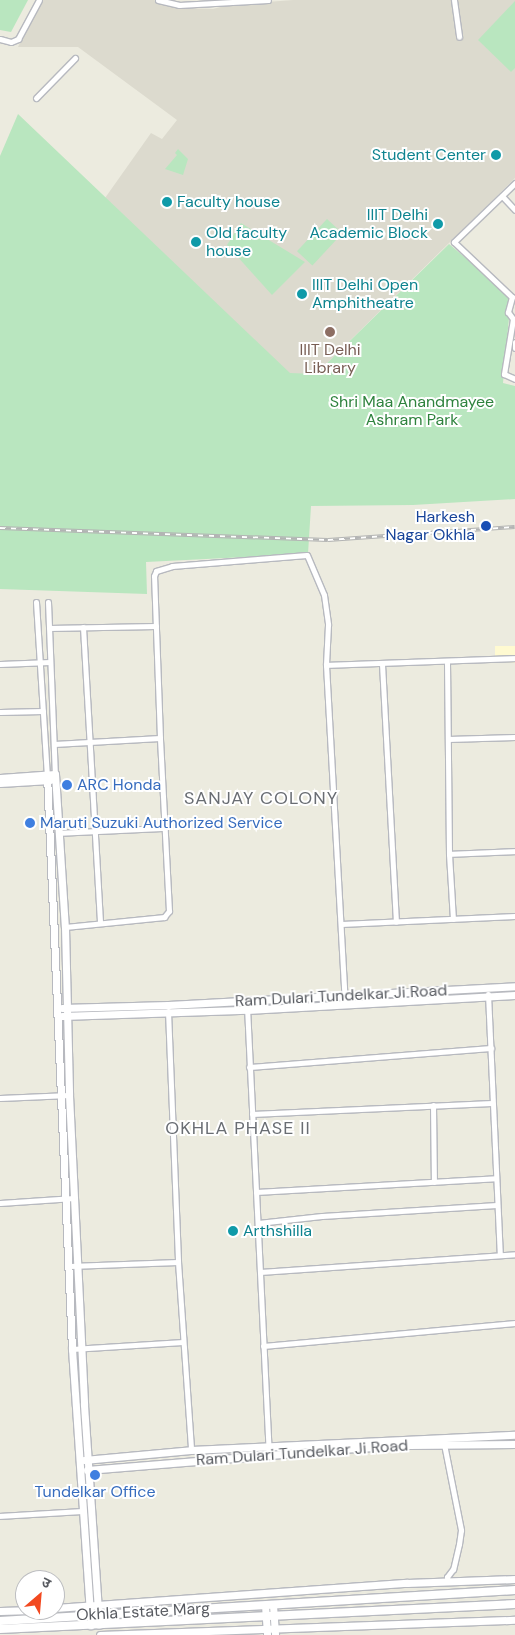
<!DOCTYPE html>
<meta charset="utf-8">
<style>
body{margin:0}
#map{position:relative;width:515px;height:1635px;overflow:hidden;background:#ecebdf;font-family:"DM Sans","Noto Sans Devanagari",sans-serif}
div>[style]{position:absolute}
.commercial>*{inset:0;background:#fffad1;transform-origin:0 0}
.education>*{inset:0;background:#dcdace}
.green>*{inset:0;background:#b9e6bf;transform-origin:0 0}
.roads{filter:drop-shadow(1px 0 #b7b9bf) drop-shadow(-1px 0 #b7b9bf) drop-shadow(0 1px #b7b9bf) drop-shadow(0 -1px #b7b9bf)}
.minor>*{height:5px;margin:-2.5px;padding:0 2.5px;transform-origin:2.5px;border-radius:2.5px;background:#fff}
.tertiary>*{height:7px;margin:-3.5px;padding:0 3.5px;transform-origin:3.5px;border-radius:3.5px;background:#fff}
.secondary>*{height:8px;margin:-4px;padding:0 4px;transform-origin:4px;border-radius:4px;background:#fff}
.rail>*{height:4px;margin-top:-2px;transform-origin:0;background:repeating-linear-gradient(90deg,#fff 0 5.5px,#b3b4b4 0 11px);box-sizing:border-box;border-block:1px solid #b3b4b4}
.dots>*{width:14px;height:14px;translate:-50% -50%;box-sizing:border-box;border:2px solid #fff;border-radius:50%}
span{translate:-50% -50%;white-space:nowrap;text-align:center;line-height:1.15;-webkit-text-stroke:4px #fff;paint-order:stroke}
.culture-label{font-size:16px;color:#0d838f}
.right{translate:-100% -50%;text-align:right}
.left{translate:0 -50%;text-align:left}
.education-label{font-size:16px;color:#785e54}
.park-label{font-size:16px;color:#2e823d}
.transit-label{font-size:16px;color:#164399}
.shop-label{font-size:16px;color:#366cbe}
.street-label{font-size:16px;color:#585b61}
.neighbourhood-label{font-size:18px;color:#696d73;letter-spacing:1px}
.north{position:absolute;left:15px;top:1570px;width:50px;height:50px;box-sizing:border-box;background:#fff;border:1px solid #bcbdc0;border-radius:50%;rotate:27deg;font-size:14px;font-weight:700;line-height:20px;text-align:center;color:#585b61}
.north::after{content:'';display:block;margin:auto;width:18px;height:22px;background:#f24920;clip-path:polygon(50% 0,100% 100%,50% 72%,0 100%)}
</style>
<div id="map">
<div class="commercial">
<div style="left:515px;top:646px;width:17px;height:20px;rotate:90deg"></div>
</div>
<div class="education">
<div style="clip-path:polygon(41px 0,154px 0,165px 5px,182px 8px,213px 9px,228px 5px,293px 0,515px 0,515px 178px,316px 374px,290px 374px,105px 198px,151px 133px,162px 139px,177px 120px,78px 47px,18px 47px)"></div>
</div>
<div class="green">
<div style="clip-path:polygon(0 0,28px 0,11px 32px,0 30px)"></div>
<div style="clip-path:polygon(515px 1px,515px 68px,511px 72px,478px 40px)"></div>
<div style="clip-path:polygon(18px 114px,290px 373px,316px 374px,449px 244px,511px 296px,503px 383px,515px 386px,515px 499px,413px 505px,311px 506px,308px 554px,146px 562px,147px 594px,0 589px,0 156px)"></div>
<div style="clip-path:polygon(178px 149px,188px 159px,183px 175px,165px 169px,177px 155px,175px 153px)"></div>
<div style="left:327px;top:219px;width:21px;height:44px;rotate:43deg"></div>
<div style="clip-path:polygon(241px 223px,305px 262px,272px 295px,227px 245px)"></div>
</div>
<div class="roads">
<div class="minor">
<div style="left:158px;top:0;width:22px;rotate:13deg"></div>
<div style="left:179px;top:5px;width:89px;rotate:-3.2deg"></div>
<div style="left:454px;top:0;width:37px;rotate:82deg"></div>
<div style="left:0;top:39px;width:11px;rotate:15deg"></div>
<div style="left:11px;top:42px;width:8px;rotate:-23deg"></div>
<div style="left:18px;top:39px;width:44px;rotate:-61.7deg"></div>
<div style="left:36px;top:98px;width:56px;rotate:-45.7deg"></div>
<div style="left:515px;top:183px;width:85px;rotate:136deg"></div>
<div style="left:454px;top:242px;width:80px;rotate:43.5deg"></div>
<div style="left:512px;top:297px;width:16px;rotate:105deg"></div>
<div style="left:508px;top:312px;width:9px;rotate:54deg"></div>
<div style="left:513px;top:319px;width:56px;rotate:99.3deg"></div>
<div style="left:504px;top:374px;width:12px;rotate:24deg"></div>
<div style="left:502px;top:196px;width:19px;rotate:47deg"></div>
<div style="left:515px;top:342px;width:6px;rotate:90deg"></div>
<div style="left:36px;top:602px;width:173px;rotate:86.4deg"></div>
<div style="left:48px;top:602px;width:172px;rotate:87.7deg"></div>
<div style="left:83px;top:627px;width:295px;rotate:86.7deg"></div>
<div style="left:49px;top:628px;width:107px;rotate:-1.1deg"></div>
<div style="left:447px;top:662px;width:192px;rotate:89.4deg"></div>
<div style="left:449px;top:854px;width:65px;rotate:86.5deg"></div>
<div style="left:0;top:664px;width:50px;rotate:-2.3deg"></div>
<div style="left:382px;top:664px;width:258px;rotate:86.9deg"></div>
<div style="left:326px;top:665px;width:189px;rotate:-2.1deg"></div>
<div style="left:0;top:712px;width:43px;rotate:-1.3deg"></div>
<div style="left:448px;top:739px;width:67px;rotate:-1.7deg"></div>
<div style="left:54px;top:744px;width:106px;rotate:-3.2deg"></div>
<div style="left:58px;top:833px;width:107px;rotate:-2.7deg"></div>
<div style="left:449px;top:854px;width:66px;rotate:-2.6deg"></div>
<div style="left:341px;top:924px;width:174px;rotate:-2.6deg"></div>
<div style="left:65px;top:927px;width:100px;rotate:-5.8deg"></div>
<div style="left:164px;top:917px;width:8px;rotate:-50deg"></div>
<div style="left:169px;top:911px;width:173px;rotate:-93deg"></div>
<div style="left:160px;top:738px;width:162px;rotate:-92.1deg"></div>
<div style="left:154px;top:576px;width:5px;rotate:-68deg"></div>
<div style="left:156px;top:571px;width:17px;rotate:-17deg"></div>
<div style="left:172px;top:566px;width:135px;rotate:-4.7deg"></div>
<div style="left:307px;top:555px;width:43px;rotate:67deg"></div>
<div style="left:324px;top:595px;width:30px;rotate:82deg"></div>
<div style="left:328px;top:625px;width:40px;rotate:92.9deg"></div>
<div style="left:326px;top:665px;width:340px;rotate:86.8deg"></div>
<div style="left:488px;top:994px;width:260px;rotate:87.4deg"></div>
<div style="left:247px;top:1007px;width:448px;rotate:87.2deg"></div>
<div style="left:168px;top:1011px;width:251px;rotate:87.7deg"></div>
<div style="left:178px;top:1262px;width:188px;rotate:86deg"></div>
<div style="left:249px;top:1067px;width:243px;rotate:-4.5deg"></div>
<div style="left:0;top:1098px;width:69px;rotate:-2.5deg"></div>
<div style="left:433px;top:1105px;width:77px;rotate:89.3deg"></div>
<div style="left:252px;top:1114px;width:240px;rotate:-2.6deg"></div>
<div style="left:256px;top:1192px;width:240px;rotate:-3.3deg"></div>
<div style="left:0;top:1203px;width:74px;rotate:-3.9deg"></div>
<div style="left:258px;top:1223px;width:64px;rotate:-6.2deg"></div>
<div style="left:322px;top:1216px;width:175px;rotate:-3.6deg"></div>
<div style="left:70px;top:1266px;width:108px;rotate:-2.1deg"></div>
<div style="left:260px;top:1272px;width:256px;rotate:-4deg"></div>
<div style="left:263px;top:1346px;width:253px;rotate:-5.2deg"></div>
<div style="left:72px;top:1349px;width:111px;rotate:-3.6deg"></div>
<div style="left:444px;top:1444px;width:88px;rotate:78.8deg"></div>
<div style="left:461px;top:1530px;width:14px;rotate:98deg"></div>
<div style="left:459px;top:1544px;width:26px;rotate:103deg"></div>
<div style="left:453px;top:1569px;width:10px;rotate:127deg"></div>
<div style="left:447px;top:1577px;width:5px;rotate:79deg"></div>
<div style="left:0;top:1516px;width:84px;rotate:-3.4deg"></div>
</div>
<div class="tertiary">
<div style="left:47px;top:775px;width:575px;rotate:87.51deg"></div>
<div style="left:72px;top:1349px;width:277px;rotate:86.1deg"></div>
<div style="left:0;top:778px;width:55px;rotate:-4.2deg"></div>
<div style="left:55px;top:774px;width:153px;rotate:86.3deg"></div>
<div style="left:65px;top:927px;width:168px;rotate:88.6deg"></div>
<div style="left:69px;top:1095px;width:310px;rotate:87.2deg"></div>
<div style="left:84px;top:1405px;width:220px;rotate:86.1deg"></div>
<div style="left:0;top:783px;width:50px;rotate:-3.4deg"></div>
<div style="left:62px;top:1008px;width:106px;rotate:-1.6deg"></div>
<div style="left:168px;top:1005px;width:348px;rotate:-3.1deg"></div>
<div style="left:62px;top:1016px;width:185px;rotate:-1.9deg"></div>
<div style="left:247px;top:1010px;width:268px;rotate:-3.2deg"></div>
<div style="left:84px;top:1460px;width:107px;rotate:-5.3deg"></div>
<div style="left:191px;top:1450px;width:324px;rotate:-2.7deg"></div>
<div style="left:87px;top:1470px;width:254px;rotate:-4.7deg"></div>
<div style="left:340px;top:1449px;width:69px;rotate:-3.3deg"></div>
<div style="left:409px;top:1445px;width:106px;rotate:-0.5deg"></div>
<div style="left:265px;top:1605px;width:30px;rotate:86deg"></div>
<div style="left:273px;top:1605px;width:30px;rotate:86deg"></div>
<div style="left:55px;top:1608px;width:353px;rotate:-4.1deg"></div>
<div style="left:407px;top:1583px;width:108px;rotate:-2.1deg"></div>
<div style="left:0;top:1611px;width:25px;rotate:-2deg"></div>
<div style="left:100px;top:1635px;width:415px;rotate:-2.1deg"></div>
</div>
<div class="secondary">
<div style="left:0;top:1621px;width:516px;rotate:-3.44deg"></div>
<div style="left:0;top:1629px;width:516px;rotate:-2.78deg"></div>
</div>
</div>
<div class="rail">
<div style="left:0;top:528px;width:328px;rotate:2.1deg"></div>
<div style="left:328px;top:540px;width:187px;rotate:-4deg"></div>
</div>
<div class="dots">
<div style="left:496px;top:155px;background:#0f9aa8"></div>
<div style="left:167px;top:202px;background:#0f9aa8"></div>
<div style="left:438px;top:224px;background:#0f9aa8"></div>
<div style="left:196px;top:242px;background:#0f9aa8"></div>
<div style="left:302px;top:294px;background:#0f9aa8"></div>
<div style="left:330px;top:332px;background:#8d6e63"></div>
<div style="left:486px;top:526px;background:#1a4fb4"></div>
<div style="left:67px;top:785px;background:#3f7fe0"></div>
<div style="left:30px;top:823px;background:#3f7fe0"></div>
<div style="left:233px;top:1231px;background:#0f9aa8"></div>
<div style="left:95px;top:1475px;background:#3f7fe0"></div>
</div>
<div class="culture-label">
<span class="right" style="left:486px;top:155px">Student Center</span>
<span class="left" style="left:177px;top:202px">Faculty house</span>
<span class="right" style="left:428px;top:224px">IIIT Delhi<br>Academic Block</span>
<span class="left" style="left:206px;top:242px">Old faculty<br>house</span>
<span class="left" style="left:312px;top:294px">IIIT Delhi Open<br>Amphitheatre</span>
<span class="left" style="left:243px;top:1231px">Arthshilla</span>
</div>
<div class="education-label">
<span style="left:330px;top:359px">IIIT Delhi<br>Library</span>
</div>
<div class="park-label">
<span style="left:412px;top:411px">Shri Maa Anandmayee<br>Ashram Park</span>
</div>
<div class="transit-label">
<span class="right" style="left:475px;top:526px">Harkesh<br>Nagar Okhla</span>
</div>
<div class="shop-label">
<span class="left" style="left:77px;top:785px">ARC Honda</span>
<span class="left" style="left:40px;top:823px">Maruti Suzuki Authorized Service</span>
<span style="left:95px;top:1492px">Tundelkar Office</span>
</div>
<div class="street-label">
<span style="left:341px;top:996px;rotate:-3deg">Ram Dulari Tundelkar Ji Road</span>
<span style="left:302px;top:1453px;rotate:-4deg">Ram Dulari Tundelkar Ji Road</span>
<span style="left:143px;top:1612px;rotate:-3deg">Okhla Estate Marg</span>
</div>
<div class="neighbourhood-label">
<span style="left:261px;top:798px">SANJAY COLONY</span>
<span style="left:238px;top:1128px">OKHLA PHASE II</span>
</div>
<div class="north">उ</div>
</div>
